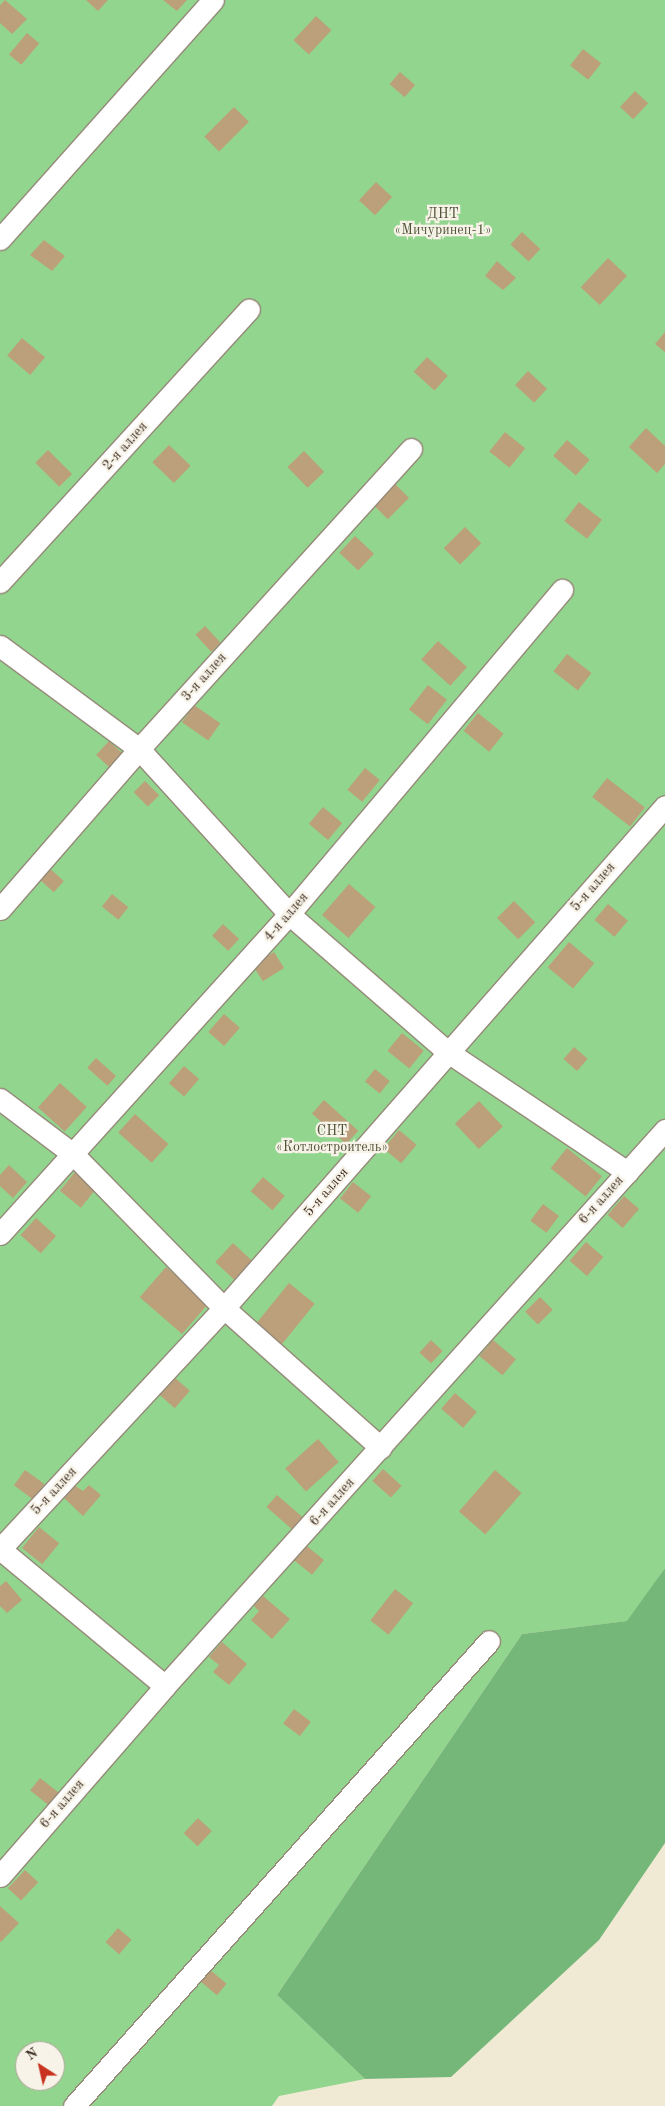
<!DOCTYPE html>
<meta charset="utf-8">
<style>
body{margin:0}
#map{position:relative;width:665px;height:2106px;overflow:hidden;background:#f0ead4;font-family:"Old Standard TT",serif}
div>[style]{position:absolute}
.green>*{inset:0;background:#92d58e}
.forest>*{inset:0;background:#75b679}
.building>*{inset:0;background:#bca07b;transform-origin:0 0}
.roads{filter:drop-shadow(1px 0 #968a79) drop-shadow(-1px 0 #968a79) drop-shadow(0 1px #968a79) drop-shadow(0 -1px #968a79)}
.minor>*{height:21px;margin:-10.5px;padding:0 10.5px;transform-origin:10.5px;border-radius:10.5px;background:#fff}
span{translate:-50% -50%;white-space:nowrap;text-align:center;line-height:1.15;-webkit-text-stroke:4.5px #f7f3e8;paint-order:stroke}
.park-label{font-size:14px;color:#51553a}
.street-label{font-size:14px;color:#3b2a1e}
.north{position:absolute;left:15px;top:2041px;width:50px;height:50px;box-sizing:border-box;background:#f7f3e8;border:1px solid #aca397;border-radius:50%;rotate:325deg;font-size:14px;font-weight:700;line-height:20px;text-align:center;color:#3b2a1e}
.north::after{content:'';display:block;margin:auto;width:18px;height:22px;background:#c8321e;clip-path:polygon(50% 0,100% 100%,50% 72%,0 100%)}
</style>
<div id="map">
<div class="green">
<div style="clip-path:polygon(evenodd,0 0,665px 0,665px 1568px,628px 1621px,522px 1634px,277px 1995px,365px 2079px,279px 2096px,272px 2106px,0 2106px,0 0,25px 2051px,55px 2051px,55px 2081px,25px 2081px,25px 2051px)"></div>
</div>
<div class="forest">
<div style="clip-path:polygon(665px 1568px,665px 1843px,599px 1940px,451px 2077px,365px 2079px,277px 1995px,522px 1634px,627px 1621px)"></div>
</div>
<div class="building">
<div style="clip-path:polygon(5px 0,27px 19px,12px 34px,0 23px,0 5px)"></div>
<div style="clip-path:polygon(86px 0,108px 0,98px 11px)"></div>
<div style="clip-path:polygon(163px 0,187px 0,177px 11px)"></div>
<div style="left:316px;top:16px;width:21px;height:33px;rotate:43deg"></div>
<div style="left:27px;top:33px;width:16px;height:28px;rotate:40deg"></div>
<div style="left:583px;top:49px;width:23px;height:21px;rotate:38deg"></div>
<div style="left:400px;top:72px;width:20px;height:16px;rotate:41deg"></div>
<div style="left:635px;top:91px;width:18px;height:22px;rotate:43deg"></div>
<div style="left:234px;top:107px;width:21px;height:42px;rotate:45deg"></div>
<div style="left:376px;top:182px;width:22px;height:25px;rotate:43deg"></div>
<div style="left:522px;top:232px;width:25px;height:17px;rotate:43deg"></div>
<div style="clip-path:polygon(44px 240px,65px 256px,52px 271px,30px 255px)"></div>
<div style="left:608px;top:258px;width:26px;height:40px;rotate:43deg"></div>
<div style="clip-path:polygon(497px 261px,516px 278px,503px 290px,485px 276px)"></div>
<div style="clip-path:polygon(665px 332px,665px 352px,655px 344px)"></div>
<div style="left:22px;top:338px;width:30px;height:23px;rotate:40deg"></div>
<div style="left:427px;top:357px;width:28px;height:20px;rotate:42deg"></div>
<div style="left:528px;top:371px;width:26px;height:19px;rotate:43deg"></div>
<div style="clip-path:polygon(646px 428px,665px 446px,665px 464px,657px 473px,629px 447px)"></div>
<div style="left:505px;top:432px;width:26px;height:25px;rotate:39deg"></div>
<div style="left:567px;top:440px;width:30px;height:21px;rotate:41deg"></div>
<div style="left:169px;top:445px;width:30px;height:24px;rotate:44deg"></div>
<div style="left:48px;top:450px;width:34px;height:18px;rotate:45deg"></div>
<div style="left:304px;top:451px;width:29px;height:23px;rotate:46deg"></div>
<div style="left:392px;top:481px;width:24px;height:30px;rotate:45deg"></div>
<div style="left:579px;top:502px;width:29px;height:24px;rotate:38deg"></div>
<div style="left:465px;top:527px;width:23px;height:30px;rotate:45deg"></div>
<div style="left:355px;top:536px;width:26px;height:23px;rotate:43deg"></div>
<div style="left:205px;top:626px;width:23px;height:13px;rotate:47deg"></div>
<div style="left:438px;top:641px;width:39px;height:25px;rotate:42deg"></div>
<div style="left:567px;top:654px;width:31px;height:22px;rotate:38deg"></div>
<div style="left:428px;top:685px;width:24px;height:31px;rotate:38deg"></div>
<div style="left:194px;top:705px;width:32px;height:21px;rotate:35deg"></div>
<div style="left:478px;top:713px;width:33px;height:23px;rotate:39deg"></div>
<div style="left:109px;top:741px;width:21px;height:19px;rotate:43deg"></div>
<div style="left:365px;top:768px;width:19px;height:28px;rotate:39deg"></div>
<div style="left:607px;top:778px;width:48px;height:24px;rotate:38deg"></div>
<div style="left:145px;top:781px;width:20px;height:16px;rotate:45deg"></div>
<div style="left:323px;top:807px;width:25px;height:22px;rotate:40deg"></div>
<div style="left:46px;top:865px;width:24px;height:15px;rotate:42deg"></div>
<div style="left:349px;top:884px;width:35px;height:41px;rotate:41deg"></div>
<div style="left:112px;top:894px;width:21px;height:16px;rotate:39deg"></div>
<div style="left:514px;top:901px;width:30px;height:24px;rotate:45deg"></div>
<div style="left:608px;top:904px;width:26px;height:21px;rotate:40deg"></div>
<div style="left:223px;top:924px;width:22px;height:16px;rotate:43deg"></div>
<div style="left:569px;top:942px;width:33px;height:33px;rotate:40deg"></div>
<div style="left:274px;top:952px;width:19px;height:25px;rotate:58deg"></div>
<div style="left:224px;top:1014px;width:21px;height:24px;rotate:41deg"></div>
<div style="left:402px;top:1033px;width:28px;height:23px;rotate:39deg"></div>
<div style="left:574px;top:1047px;width:18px;height:16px;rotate:41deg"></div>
<div style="left:96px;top:1058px;width:27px;height:13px;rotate:42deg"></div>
<div style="left:184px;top:1066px;width:20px;height:23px;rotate:41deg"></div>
<div style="left:375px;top:1069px;width:19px;height:16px;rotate:39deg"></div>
<div style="left:60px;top:1083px;width:36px;height:33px;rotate:42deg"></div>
<div style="left:324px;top:1100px;width:46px;height:18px;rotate:42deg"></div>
<div style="left:479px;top:1101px;width:35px;height:33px;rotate:47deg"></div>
<div style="left:135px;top:1114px;width:45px;height:25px;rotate:42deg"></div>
<div style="left:399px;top:1130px;width:23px;height:24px;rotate:40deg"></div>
<div style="left:567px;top:1148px;width:45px;height:26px;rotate:39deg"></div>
<div style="clip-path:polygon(9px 1165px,27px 1182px,13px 1198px,0 1186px,0 1175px)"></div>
<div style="left:75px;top:1172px;width:27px;height:24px;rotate:39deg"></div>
<div style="left:263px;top:1177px;width:29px;height:19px;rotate:41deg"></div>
<div style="left:353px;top:1182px;width:23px;height:21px;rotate:38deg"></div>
<div style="left:624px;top:1196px;width:20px;height:25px;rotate:41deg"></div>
<div style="left:543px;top:1204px;width:20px;height:21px;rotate:37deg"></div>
<div style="left:36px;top:1218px;width:27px;height:23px;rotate:42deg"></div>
<div style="left:586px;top:1242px;width:23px;height:25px;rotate:41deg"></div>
<div style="left:233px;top:1243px;width:26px;height:26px;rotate:43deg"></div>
<div style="left:166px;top:1267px;width:56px;height:40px;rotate:41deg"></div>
<div style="left:289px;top:1283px;width:33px;height:53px;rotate:39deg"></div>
<div style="left:540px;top:1297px;width:18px;height:21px;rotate:45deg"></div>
<div style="left:431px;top:1340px;width:16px;height:17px;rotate:43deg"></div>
<div style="left:493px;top:1340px;width:30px;height:21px;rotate:40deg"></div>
<div style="left:174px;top:1377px;width:21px;height:23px;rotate:41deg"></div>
<div style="left:455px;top:1393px;width:29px;height:21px;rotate:41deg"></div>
<div style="left:318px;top:1439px;width:31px;height:44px;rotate:48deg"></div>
<div style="left:383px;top:1469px;width:25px;height:16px;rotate:42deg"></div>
<div style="left:25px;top:1470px;width:24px;height:19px;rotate:36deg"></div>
<div style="left:495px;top:1470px;width:35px;height:55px;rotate:41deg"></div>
<div style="clip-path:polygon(74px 1485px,83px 1491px,89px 1485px,101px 1495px,83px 1516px,63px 1497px)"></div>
<div style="left:277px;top:1495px;width:37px;height:16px;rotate:41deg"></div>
<div style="left:39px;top:1527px;width:26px;height:27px;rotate:39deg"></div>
<div style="left:303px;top:1543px;width:27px;height:19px;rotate:39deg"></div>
<div style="clip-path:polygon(6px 1581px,22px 1600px,7px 1613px,0 1606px,0 1586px)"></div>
<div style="left:395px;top:1589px;width:23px;height:40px;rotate:38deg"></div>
<div style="clip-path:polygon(263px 1596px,290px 1619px,272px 1639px,251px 1620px,259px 1611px,254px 1606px)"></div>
<div style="clip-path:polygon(222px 1642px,247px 1664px,229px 1685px,213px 1672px,219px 1665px,209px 1657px)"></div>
<div style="left:294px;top:1709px;width:21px;height:18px;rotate:37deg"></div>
<div style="left:40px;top:1778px;width:24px;height:16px;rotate:38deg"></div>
<div style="left:198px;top:1818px;width:19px;height:21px;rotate:43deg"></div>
<div style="left:25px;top:1870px;width:18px;height:25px;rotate:43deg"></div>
<div style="clip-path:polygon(0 1906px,19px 1923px,1px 1942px,0 1941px)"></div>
<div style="left:118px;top:1928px;width:18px;height:19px;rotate:41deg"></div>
<div style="left:209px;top:1969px;width:23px;height:15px;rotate:40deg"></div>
</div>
<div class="roads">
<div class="minor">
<div style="left:0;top:239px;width:320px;rotate:-48.3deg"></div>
<div style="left:0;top:582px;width:369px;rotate:-47.6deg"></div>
<div style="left:0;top:646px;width:173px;rotate:36.5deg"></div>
<div style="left:139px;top:749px;width:223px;rotate:47.7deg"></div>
<div style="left:289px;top:914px;width:211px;rotate:41deg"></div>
<div style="left:448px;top:1052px;width:216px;rotate:33.8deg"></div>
<div style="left:0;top:909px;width:212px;rotate:-49deg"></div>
<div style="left:139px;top:749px;width:405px;rotate:-47.8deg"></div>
<div style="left:0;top:1099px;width:91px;rotate:37deg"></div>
<div style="left:73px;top:1154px;width:216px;rotate:45.6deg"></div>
<div style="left:224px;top:1308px;width:210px;rotate:41.7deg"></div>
<div style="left:0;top:1234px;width:431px;rotate:-47.9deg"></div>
<div style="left:289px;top:914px;width:424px;rotate:-49.9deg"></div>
<div style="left:0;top:1549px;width:329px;rotate:-47.1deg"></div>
<div style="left:224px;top:1308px;width:668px;rotate:-48.7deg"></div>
<div style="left:0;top:1549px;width:214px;rotate:39.7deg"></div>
<div style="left:0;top:1876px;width:252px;rotate:-49deg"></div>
<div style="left:165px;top:1686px;width:748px;rotate:-48.04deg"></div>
<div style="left:74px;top:2106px;width:623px;rotate:-48.25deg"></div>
</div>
</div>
<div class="park-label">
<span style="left:443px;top:222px">ДНТ<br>«Мичуринец-1»</span>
<span style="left:332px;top:1139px">СНТ<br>«Котлостроитель»</span>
</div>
<div class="street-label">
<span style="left:125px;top:446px;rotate:-48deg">2-я аллея</span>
<span style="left:204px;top:677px;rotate:-48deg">3-я аллея</span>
<span style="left:593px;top:887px;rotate:-49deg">5-я аллея</span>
<span style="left:286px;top:917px;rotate:-49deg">4-я аллея</span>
<span style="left:326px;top:1192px;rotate:-49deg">5-я аллея</span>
<span style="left:601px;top:1200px;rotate:-48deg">6-я аллея</span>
<span style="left:54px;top:1491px;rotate:-47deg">5-я аллея</span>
<span style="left:332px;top:1502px;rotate:-48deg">6-я аллея</span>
<span style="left:62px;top:1804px;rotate:-49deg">6-я аллея</span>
</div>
<div class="north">N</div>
</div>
